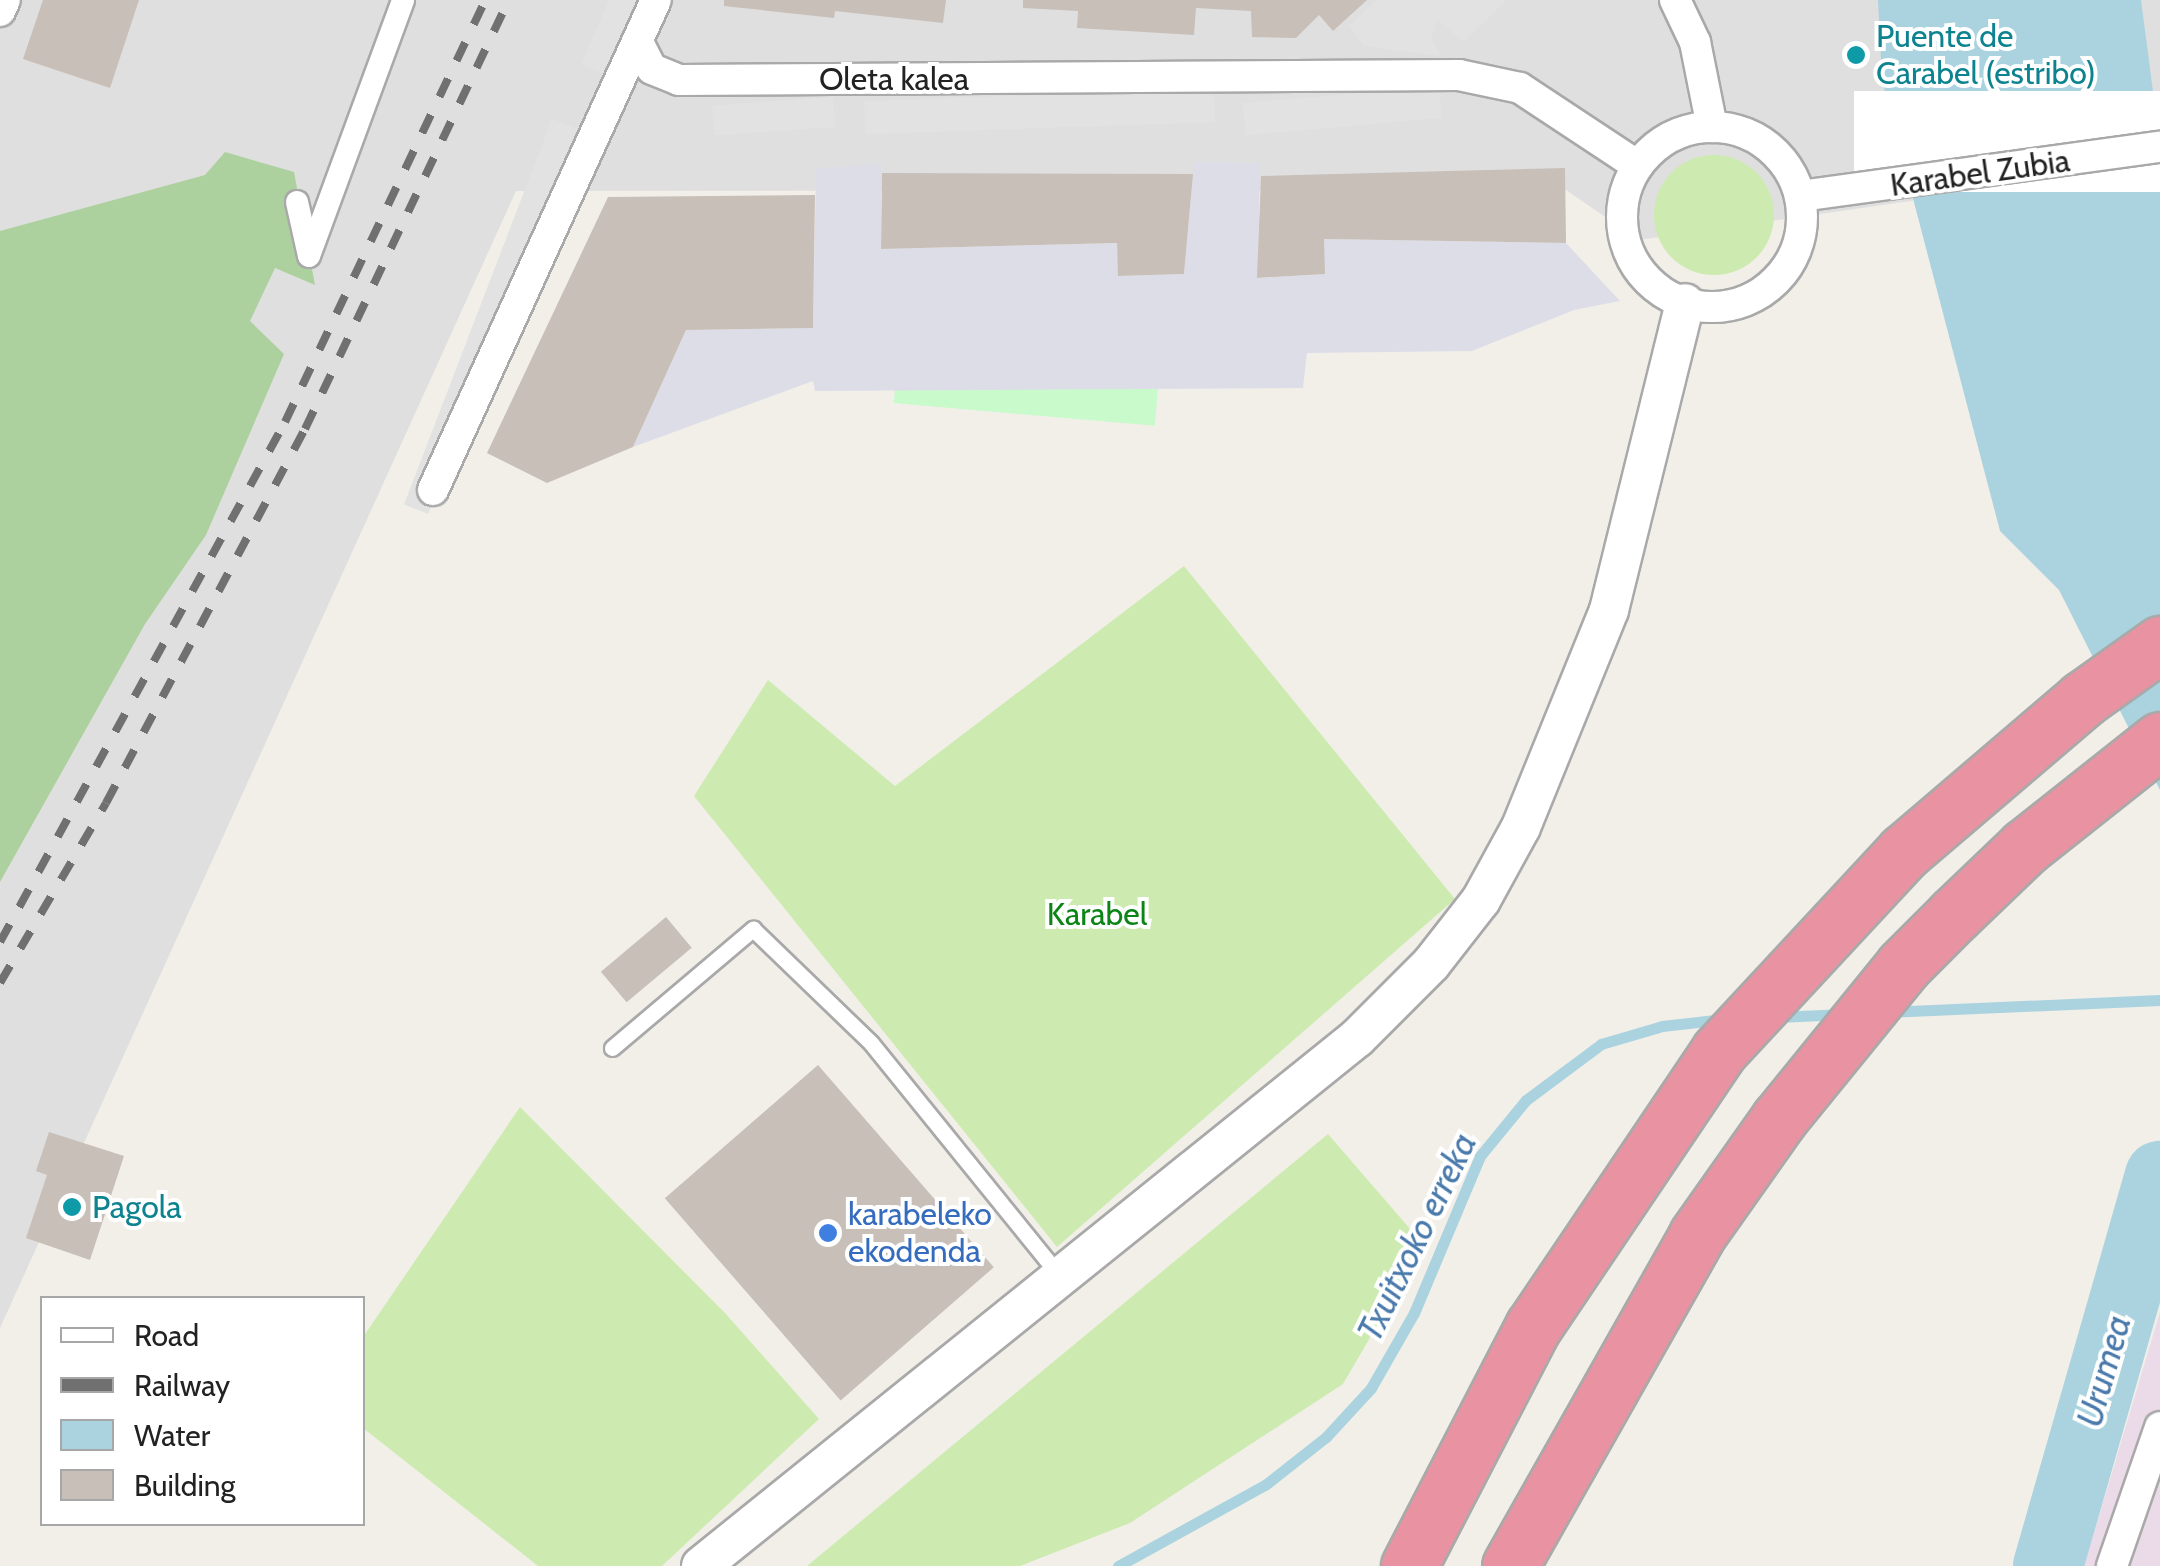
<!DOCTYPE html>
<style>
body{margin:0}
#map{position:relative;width:2160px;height:1566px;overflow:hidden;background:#f2efe9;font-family:Cabin,sans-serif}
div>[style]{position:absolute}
.residential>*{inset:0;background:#e0dfdf}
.industrial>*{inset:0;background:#ebdbe8}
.grass>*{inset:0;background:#cdebb0}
.round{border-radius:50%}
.forest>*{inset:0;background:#add19e}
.park>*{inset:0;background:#c8facc;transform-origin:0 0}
.parking>*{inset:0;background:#e2e2e2;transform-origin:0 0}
.plaza>*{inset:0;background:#dddde8}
.water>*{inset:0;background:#aad3df}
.pier>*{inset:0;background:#fff;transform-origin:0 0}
.stream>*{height:11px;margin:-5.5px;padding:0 5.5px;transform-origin:5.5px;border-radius:5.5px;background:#aad3df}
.river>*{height:70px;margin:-35px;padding:0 35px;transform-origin:35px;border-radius:35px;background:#aad3df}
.building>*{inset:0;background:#c7bfb8;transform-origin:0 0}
.roads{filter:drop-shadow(2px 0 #a9a9a9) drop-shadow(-2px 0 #a9a9a9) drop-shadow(0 2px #a9a9a9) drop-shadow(0 -2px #a9a9a9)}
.service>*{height:15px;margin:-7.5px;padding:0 7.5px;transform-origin:7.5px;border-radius:7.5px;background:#fff}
.pedestrian>*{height:22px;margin:-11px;padding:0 11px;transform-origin:11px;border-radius:11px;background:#fff}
.minor>*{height:30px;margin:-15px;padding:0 15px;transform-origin:15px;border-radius:15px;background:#fff}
.minor>.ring{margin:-15px;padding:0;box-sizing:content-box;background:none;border:30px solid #fff;border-radius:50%}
.tertiary>*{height:38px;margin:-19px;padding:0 19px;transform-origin:19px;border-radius:19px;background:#fff}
.motorway>*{height:55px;margin:-27.5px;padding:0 27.5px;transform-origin:27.5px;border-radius:27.5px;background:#e892a2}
.rail>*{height:8px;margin-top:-4px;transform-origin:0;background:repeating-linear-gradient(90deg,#707070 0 20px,transparent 0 40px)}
.dots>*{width:28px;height:28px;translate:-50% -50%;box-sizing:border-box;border:5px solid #fff;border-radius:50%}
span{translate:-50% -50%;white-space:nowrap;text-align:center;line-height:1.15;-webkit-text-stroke:8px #fff;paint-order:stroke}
.culture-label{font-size:32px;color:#0d838f}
.left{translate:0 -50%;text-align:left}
.street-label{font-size:32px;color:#222}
.park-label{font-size:32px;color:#0c8416}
.shop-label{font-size:32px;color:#366cbe}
.water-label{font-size:35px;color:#4a7aab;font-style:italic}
.legend{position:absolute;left:40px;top:1296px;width:325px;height:230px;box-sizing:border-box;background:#fff;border:2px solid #a7a7a7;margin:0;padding:12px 18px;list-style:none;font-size:30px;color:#222}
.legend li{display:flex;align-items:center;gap:20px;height:50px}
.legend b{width:50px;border:2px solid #a7a7a7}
</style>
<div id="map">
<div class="residential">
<div style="clip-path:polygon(0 0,2160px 0,2160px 165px,1639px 240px,1566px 190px,516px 191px,0 1328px)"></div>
</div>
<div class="industrial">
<div style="clip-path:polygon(2160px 1312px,2160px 1566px,2084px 1566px)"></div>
</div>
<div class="grass">
<div class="round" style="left:1654px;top:155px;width:120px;height:120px"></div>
<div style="clip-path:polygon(1184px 566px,1455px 899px,1057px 1247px,694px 796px,768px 680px,895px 786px)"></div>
<div style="clip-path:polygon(520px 1107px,725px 1313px,819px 1419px,662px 1566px,538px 1566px,363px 1428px,363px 1337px)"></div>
<div style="clip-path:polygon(1328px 1134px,1424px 1245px,1343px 1384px,1130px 1523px,1020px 1566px,807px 1566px)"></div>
</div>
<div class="forest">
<div style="clip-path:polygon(225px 152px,294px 172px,315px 285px,275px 268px,250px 321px,284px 354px,206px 535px,145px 624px,0 882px,0 231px,205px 175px)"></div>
</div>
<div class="park">
<div style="left:1158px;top:389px;width:37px;height:262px;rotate:95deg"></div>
</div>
<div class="parking">
<div style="clip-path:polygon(609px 0,638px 0,605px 73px,581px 65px)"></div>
<div style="clip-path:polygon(1377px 0,1507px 0,1463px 42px,1438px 20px,1431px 39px,1441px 56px,1364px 46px,1349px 26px)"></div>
<div style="left:1439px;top:86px;width:32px;height:197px;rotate:85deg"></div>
<div style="left:1214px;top:89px;width:33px;height:350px;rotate:88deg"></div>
<div style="left:833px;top:97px;width:30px;height:121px;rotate:86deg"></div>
<div style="left:552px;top:119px;width:26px;height:413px;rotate:21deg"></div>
</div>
<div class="plaza">
<div style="clip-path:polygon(1194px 162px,1260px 163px,1258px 278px,1324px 274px,1324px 239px,1566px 243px,1620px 301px,1574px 310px,1472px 351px,1307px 353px,1303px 388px,815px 391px,813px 381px,633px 447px,686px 330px,813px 328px,816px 168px,881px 164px,881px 249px,1117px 243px,1119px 276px,1184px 274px)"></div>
</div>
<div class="water">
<div style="clip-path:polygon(1878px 0,2141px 0,2160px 145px,2160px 790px,2059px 590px,2000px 531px,1882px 80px)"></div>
</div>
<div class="pier">
<div style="left:2160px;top:91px;width:101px;height:306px;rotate:90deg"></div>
</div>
<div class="stream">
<div style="left:1887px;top:1012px;width:273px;rotate:-2.5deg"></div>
<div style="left:1777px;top:1017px;width:67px;rotate:-2.6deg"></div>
<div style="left:1118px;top:1566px;width:168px;rotate:-28.9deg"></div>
<div style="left:1265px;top:1485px;width:78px;rotate:-38.2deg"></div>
<div style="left:1326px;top:1437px;width:67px;rotate:-47.4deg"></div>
<div style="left:1371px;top:1388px;width:86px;rotate:-60.2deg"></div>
<div style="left:1414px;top:1313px;width:170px;rotate:-67.2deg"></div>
<div style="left:1480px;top:1156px;width:72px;rotate:-50.6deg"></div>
<div style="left:1526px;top:1100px;width:94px;rotate:-36.7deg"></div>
<div style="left:1601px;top:1044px;width:64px;rotate:-16.4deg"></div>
<div style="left:1662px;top:1026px;width:62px;rotate:-6.4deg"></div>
</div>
<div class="river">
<div style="left:2048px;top:1566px;width:406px;rotate:-74deg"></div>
</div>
<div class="building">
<div style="clip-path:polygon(43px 0,139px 0,110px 88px,23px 59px)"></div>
<div style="clip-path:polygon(724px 0,946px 0,943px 23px,835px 11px,834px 18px,724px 6px)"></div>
<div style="clip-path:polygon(1023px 0,1367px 0,1333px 31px,1319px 15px,1296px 38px,1252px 37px,1251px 11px,1196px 8px,1194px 35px,1077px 28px,1078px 11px,1023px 8px)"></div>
<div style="clip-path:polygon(1565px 168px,1566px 243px,1324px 239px,1325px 274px,1257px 278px,1261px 176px)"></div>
<div style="clip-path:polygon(882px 173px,1193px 174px,1184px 274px,1118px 276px,1117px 243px,881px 249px)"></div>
<div style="clip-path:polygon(815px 195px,813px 328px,686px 330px,633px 447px,547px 483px,487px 453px,608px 197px)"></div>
<div style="left:666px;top:917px;width:40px;height:85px;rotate:50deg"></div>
<div style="left:818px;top:1065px;width:268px;height:203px;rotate:49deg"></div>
<div style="clip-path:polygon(49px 1132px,124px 1156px,90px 1260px,26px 1238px,47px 1175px,36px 1171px)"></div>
</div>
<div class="roads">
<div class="service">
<div style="left:612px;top:1048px;width:185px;rotate:-40.2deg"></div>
<div style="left:753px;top:929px;width:164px;rotate:44deg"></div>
<div style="left:871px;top:1043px;width:302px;rotate:51deg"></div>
</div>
<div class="pedestrian">
<div style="left:297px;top:202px;width:55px;rotate:77.5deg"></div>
<div style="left:309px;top:256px;width:273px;rotate:-69.8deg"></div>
</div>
<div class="minor">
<div style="left:1675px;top:0;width:47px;rotate:64.5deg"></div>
<div style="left:1695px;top:42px;width:87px;rotate:78.7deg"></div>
<div style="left:0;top:11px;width:12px;rotate:-66deg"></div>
<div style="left:638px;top:42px;width:30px;rotate:63deg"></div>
<div style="left:652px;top:69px;width:29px;rotate:22deg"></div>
<div style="left:679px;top:80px;width:780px;rotate:-0.37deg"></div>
<div style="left:1459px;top:75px;width:62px;rotate:12deg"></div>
<div style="left:1520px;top:88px;width:141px;rotate:33.5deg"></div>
<div class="ring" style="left:1622px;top:127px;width:150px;height:150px"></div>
<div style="left:1800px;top:196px;width:363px;rotate:-7.8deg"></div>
<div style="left:433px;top:490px;width:538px;rotate:-65.53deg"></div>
<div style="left:2112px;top:1566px;width:147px;rotate:-70.9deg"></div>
</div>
<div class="tertiary">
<div style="left:701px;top:1566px;width:842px;rotate:-38.83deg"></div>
<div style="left:1357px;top:1038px;width:105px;rotate:-45deg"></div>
<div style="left:1431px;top:964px;width:81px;rotate:-52deg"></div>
<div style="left:1481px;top:900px;width:83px;rotate:-61.3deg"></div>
<div style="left:1521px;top:827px;width:234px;rotate:-67.9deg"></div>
<div style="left:1609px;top:610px;width:316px;rotate:-76.1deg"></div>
</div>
<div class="motorway">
<div style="left:1409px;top:1566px;width:269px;rotate:-62.6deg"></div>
<div style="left:1533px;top:1327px;width:333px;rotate:-56deg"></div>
<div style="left:1719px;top:1051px;width:272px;rotate:-47.1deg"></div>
<div style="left:1904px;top:852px;width:235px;rotate:-40.5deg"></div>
<div style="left:2083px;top:699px;width:95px;rotate:-35.5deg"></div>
<div style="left:1510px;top:1566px;width:380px;rotate:-60.5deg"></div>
<div style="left:1697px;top:1235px;width:141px;rotate:-54.8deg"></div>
<div style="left:1778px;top:1120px;width:198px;rotate:-50.9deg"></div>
<div style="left:1903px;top:966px;width:74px;rotate:-45deg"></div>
<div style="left:1955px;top:914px;width:97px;rotate:-43.7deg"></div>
<div style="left:2025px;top:847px;width:172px;rotate:-38.4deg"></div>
</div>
</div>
<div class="rail">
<div style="left:0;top:942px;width:593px;rotate:-61.27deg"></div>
<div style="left:285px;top:422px;width:467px;rotate:-64.6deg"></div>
<div style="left:0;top:983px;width:209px;rotate:-59.5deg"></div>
<div style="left:106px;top:803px;width:424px;rotate:-62deg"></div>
<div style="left:305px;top:429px;width:475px;rotate:-64.6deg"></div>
</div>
<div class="dots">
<div style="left:1856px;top:55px;background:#0f9aa8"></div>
<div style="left:72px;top:1207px;background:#0f9aa8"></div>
<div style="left:828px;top:1233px;background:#3f7fe0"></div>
</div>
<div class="culture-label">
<span class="left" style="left:1876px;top:55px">Puente de<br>Carabel (estribo)</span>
<span class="left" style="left:92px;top:1207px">Pagola</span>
</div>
<div class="street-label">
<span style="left:894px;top:79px">Oleta kalea</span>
<span style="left:1980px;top:173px;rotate:-8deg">Karabel Zubia</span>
</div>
<div class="park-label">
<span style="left:1097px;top:914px">Karabel</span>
</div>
<div class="shop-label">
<span class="left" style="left:848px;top:1233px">karabeleko<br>ekodenda</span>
</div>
<div class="water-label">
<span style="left:1417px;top:1237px;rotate:-64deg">Txuitxoko erreka</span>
<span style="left:2104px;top:1371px;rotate:-74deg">Urumea</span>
</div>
<ul class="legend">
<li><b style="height:12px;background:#fff"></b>Road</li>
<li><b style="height:12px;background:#707070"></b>Railway</li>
<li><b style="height:28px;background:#aad3df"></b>Water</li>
<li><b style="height:28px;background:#c7bfb8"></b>Building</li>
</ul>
</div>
